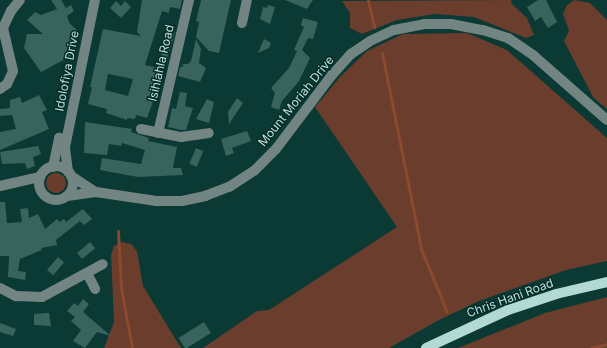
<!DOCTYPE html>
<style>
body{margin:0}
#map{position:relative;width:607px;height:348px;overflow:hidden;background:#0b3934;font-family:Inter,sans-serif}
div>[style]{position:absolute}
.green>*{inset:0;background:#6a3d2d}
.round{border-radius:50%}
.stream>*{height:3px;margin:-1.5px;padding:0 1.5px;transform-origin:1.5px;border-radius:1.5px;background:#8b4930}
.building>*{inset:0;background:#39635d;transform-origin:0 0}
.minor>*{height:10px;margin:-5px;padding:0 5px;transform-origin:5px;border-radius:5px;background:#738582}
.minor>.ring{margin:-5px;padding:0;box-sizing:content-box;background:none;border:10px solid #738582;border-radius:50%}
.major>*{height:10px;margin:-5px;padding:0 5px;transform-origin:5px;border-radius:5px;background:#b3d9d3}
span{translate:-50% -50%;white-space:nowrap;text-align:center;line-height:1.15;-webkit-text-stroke:3px #002f2a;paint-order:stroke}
.street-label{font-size:12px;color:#c7ddd9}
</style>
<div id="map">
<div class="green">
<div style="clip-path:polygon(511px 0,512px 4px,527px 18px,534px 35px,526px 38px,474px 17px,435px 14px,397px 20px,362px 34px,350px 28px,350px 13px,342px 1px)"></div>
<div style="clip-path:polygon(574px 0,590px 3px,607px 20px,607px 109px,593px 97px,564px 41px,569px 31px,563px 14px,567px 5px)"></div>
<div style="clip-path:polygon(467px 33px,507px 50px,607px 138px,607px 261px,566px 270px,479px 301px,439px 320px,389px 348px,203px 348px,257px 311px,269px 310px,397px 227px,315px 107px,340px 77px,367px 51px,403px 34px)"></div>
<div class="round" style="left:46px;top:173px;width:20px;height:20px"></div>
<div style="clip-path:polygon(122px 242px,131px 244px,137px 251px,143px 286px,181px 348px,104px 348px,114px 322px,111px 255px,114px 246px)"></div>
<div style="clip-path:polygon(607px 297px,607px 348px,458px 348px,545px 313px)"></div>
</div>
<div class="stream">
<div style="left:368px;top:0;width:28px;rotate:77deg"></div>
<div style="left:382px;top:53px;width:200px;rotate:78.7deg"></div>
<div style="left:421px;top:249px;width:68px;rotate:67.6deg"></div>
<div style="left:118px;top:231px;width:57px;rotate:87deg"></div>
<div style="left:121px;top:288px;width:61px;rotate:79.6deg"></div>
<div style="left:591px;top:348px;width:16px;rotate:-14deg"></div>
</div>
<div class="building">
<div style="clip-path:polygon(51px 0,61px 0,66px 8px,71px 5px,74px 11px,67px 16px,70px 24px,77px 30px,74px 41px,67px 49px,71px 56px,41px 72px,24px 48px,27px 34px,43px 34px,27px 20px,35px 12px,41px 15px,57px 9px)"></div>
<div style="clip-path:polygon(evenodd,142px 0,182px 0,180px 9px,170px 7px,169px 13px,162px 11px,145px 65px,159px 68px,155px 96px,147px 118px,136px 115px,135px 119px,127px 118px,127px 120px,106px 113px,107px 109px,88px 104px,92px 87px,90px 87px,103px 29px,141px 36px,137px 32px,142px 0,108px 74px,133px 79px,128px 96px,105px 90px,108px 74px)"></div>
<div style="clip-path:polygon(201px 0,231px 0,219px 53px,209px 51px,196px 37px,199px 22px,196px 21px)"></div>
<div style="clip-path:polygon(285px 0,313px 0,307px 9px)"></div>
<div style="clip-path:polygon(538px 0,546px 0,557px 22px,548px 28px,541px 17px,535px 21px,527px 7px)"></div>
<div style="clip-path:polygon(116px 1px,121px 6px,125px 1px,131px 7px,121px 18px,110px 8px)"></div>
<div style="clip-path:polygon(268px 5px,275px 7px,270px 24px,260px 19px,263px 7px,267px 8px)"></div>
<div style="clip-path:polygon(303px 18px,318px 22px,313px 39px,308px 38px,302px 50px,310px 58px,299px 81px,282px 101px,279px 110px,271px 107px,275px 93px,271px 88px,289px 68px,297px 51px,294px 50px,304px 27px,301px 25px)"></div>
<div style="left:168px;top:31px;width:7px;height:25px;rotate:16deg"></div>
<div style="clip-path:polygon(196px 39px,201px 49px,199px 63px,206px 68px,200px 82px,178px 76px,180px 67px,183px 67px,183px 64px,188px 64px,191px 61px)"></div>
<div style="clip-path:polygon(264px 39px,271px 43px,269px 48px,258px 53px)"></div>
<div style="clip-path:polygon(180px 92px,187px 93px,185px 106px,193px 108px,186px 130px,181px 130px,168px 127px,172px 108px,176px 109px)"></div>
<div style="clip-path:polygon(39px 95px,47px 110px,42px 112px,49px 129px,0 150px,0 132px,16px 129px,12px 115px,0 116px,0 109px,10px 108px,10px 100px,20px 97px,22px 103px)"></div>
<div style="clip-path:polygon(237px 98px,243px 103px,229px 124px,228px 112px)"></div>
<div style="clip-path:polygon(207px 99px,214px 102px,209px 123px,196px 119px)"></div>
<div style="clip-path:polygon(85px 122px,132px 129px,131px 132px,149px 138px,148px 141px,177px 147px,173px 168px,181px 168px,183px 175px,138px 177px,100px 170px,102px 158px,141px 164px,145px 150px,122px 143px,121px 146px,109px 144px,107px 155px,84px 153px)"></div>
<div style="clip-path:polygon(247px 131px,251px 141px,232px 148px,234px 153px,226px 156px,221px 139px)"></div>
<div style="clip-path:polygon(38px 146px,41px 154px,33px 157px,35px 166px,27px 169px,25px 163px,2px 164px,0 152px)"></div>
<div style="left:196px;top:148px;width:8px;height:17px;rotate:23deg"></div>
<div style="clip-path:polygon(0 202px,5px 202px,7px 223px,22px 222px,20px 209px,28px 208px,29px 218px,38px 214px,45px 229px,57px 219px,59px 222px,64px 219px,66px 222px,83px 209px,92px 219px,84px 225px,80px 221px,56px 240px,57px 245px,41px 248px,42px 250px,20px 259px,18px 271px,26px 272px,25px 280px,8px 277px,9px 256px,0 256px)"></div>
<div style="left:90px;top:242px;width:8px;height:17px;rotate:50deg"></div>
<div style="left:58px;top:257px;width:8px;height:17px;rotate:40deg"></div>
<div style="clip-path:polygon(83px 299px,89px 304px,83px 312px,111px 336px,97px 332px,85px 348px,73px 341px,81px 330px,71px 321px,75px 317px,67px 311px,74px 303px,78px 306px)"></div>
<div style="clip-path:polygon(49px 313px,51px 326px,34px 325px,34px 314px)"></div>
<div style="left:204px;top:322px;width:13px;height:30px;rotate:58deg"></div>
<div style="clip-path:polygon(0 323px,16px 329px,13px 336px,0 332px)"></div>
</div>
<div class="minor">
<div style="left:242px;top:23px;width:24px;rotate:-78deg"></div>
<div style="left:0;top:89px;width:9px;rotate:-36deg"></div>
<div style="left:7px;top:84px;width:14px;rotate:-65deg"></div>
<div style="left:13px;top:71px;width:44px;rotate:-103.1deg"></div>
<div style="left:3px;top:28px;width:19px;rotate:-65deg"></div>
<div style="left:11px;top:11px;width:14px;rotate:-51deg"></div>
<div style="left:141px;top:129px;width:41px;rotate:11.3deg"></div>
<div style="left:181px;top:137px;width:28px;rotate:-8deg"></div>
<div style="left:158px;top:133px;width:137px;rotate:-76.9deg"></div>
<div class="ring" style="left:39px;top:166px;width:24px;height:24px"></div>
<div style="left:53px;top:167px;width:30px;rotate:-78deg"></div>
<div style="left:59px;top:138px;width:11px;rotate:56deg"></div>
<div style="left:68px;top:172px;width:25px;rotate:-97deg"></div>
<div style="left:65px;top:147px;width:150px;rotate:-78.5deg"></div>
<div style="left:71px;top:176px;width:30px;rotate:33deg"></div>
<div style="left:0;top:186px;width:41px;rotate:-12.7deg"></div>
<div style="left:67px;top:196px;width:29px;rotate:-8deg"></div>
<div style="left:96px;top:192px;width:61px;rotate:8.5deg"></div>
<div style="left:156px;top:201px;width:26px"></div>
<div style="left:182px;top:201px;width:24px;rotate:-12deg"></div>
<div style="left:205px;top:196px;width:26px;rotate:-21deg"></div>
<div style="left:229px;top:187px;width:30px;rotate:-33deg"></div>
<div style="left:254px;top:171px;width:31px;rotate:-45deg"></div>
<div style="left:276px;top:149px;width:93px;rotate:-52.9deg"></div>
<div style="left:332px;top:75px;width:28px;rotate:-48deg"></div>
<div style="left:351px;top:54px;width:23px;rotate:-34deg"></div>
<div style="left:370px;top:41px;width:26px;rotate:-25deg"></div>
<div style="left:394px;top:30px;width:31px;rotate:-11deg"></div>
<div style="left:424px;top:24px;width:27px"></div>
<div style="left:451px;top:24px;width:33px;rotate:11deg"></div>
<div style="left:483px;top:30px;width:26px;rotate:18deg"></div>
<div style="left:508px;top:38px;width:30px;rotate:34deg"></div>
<div style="left:533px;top:55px;width:98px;rotate:41.3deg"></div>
<div style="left:87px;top:273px;width:18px;rotate:63deg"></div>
<div style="left:0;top:288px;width:18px;rotate:27deg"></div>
<div style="left:16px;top:296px;width:26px;rotate:2deg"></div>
<div style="left:42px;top:297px;width:69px;rotate:-28.4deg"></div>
</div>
<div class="major">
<div style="left:426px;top:348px;width:90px;rotate:-24.9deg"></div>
<div style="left:508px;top:310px;width:51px;rotate:-18.4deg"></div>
<div style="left:556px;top:294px;width:52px;rotate:-13.2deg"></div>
</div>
<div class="street-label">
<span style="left:161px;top:63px;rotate:-77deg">Isihlahla Road</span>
<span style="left:67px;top:71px;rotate:-79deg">Idolofiya Drive</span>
<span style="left:296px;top:101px;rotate:-51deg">Mount Moriah Drive</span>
<span style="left:510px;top:298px;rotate:-20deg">Chris Hani Road</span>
</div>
</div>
